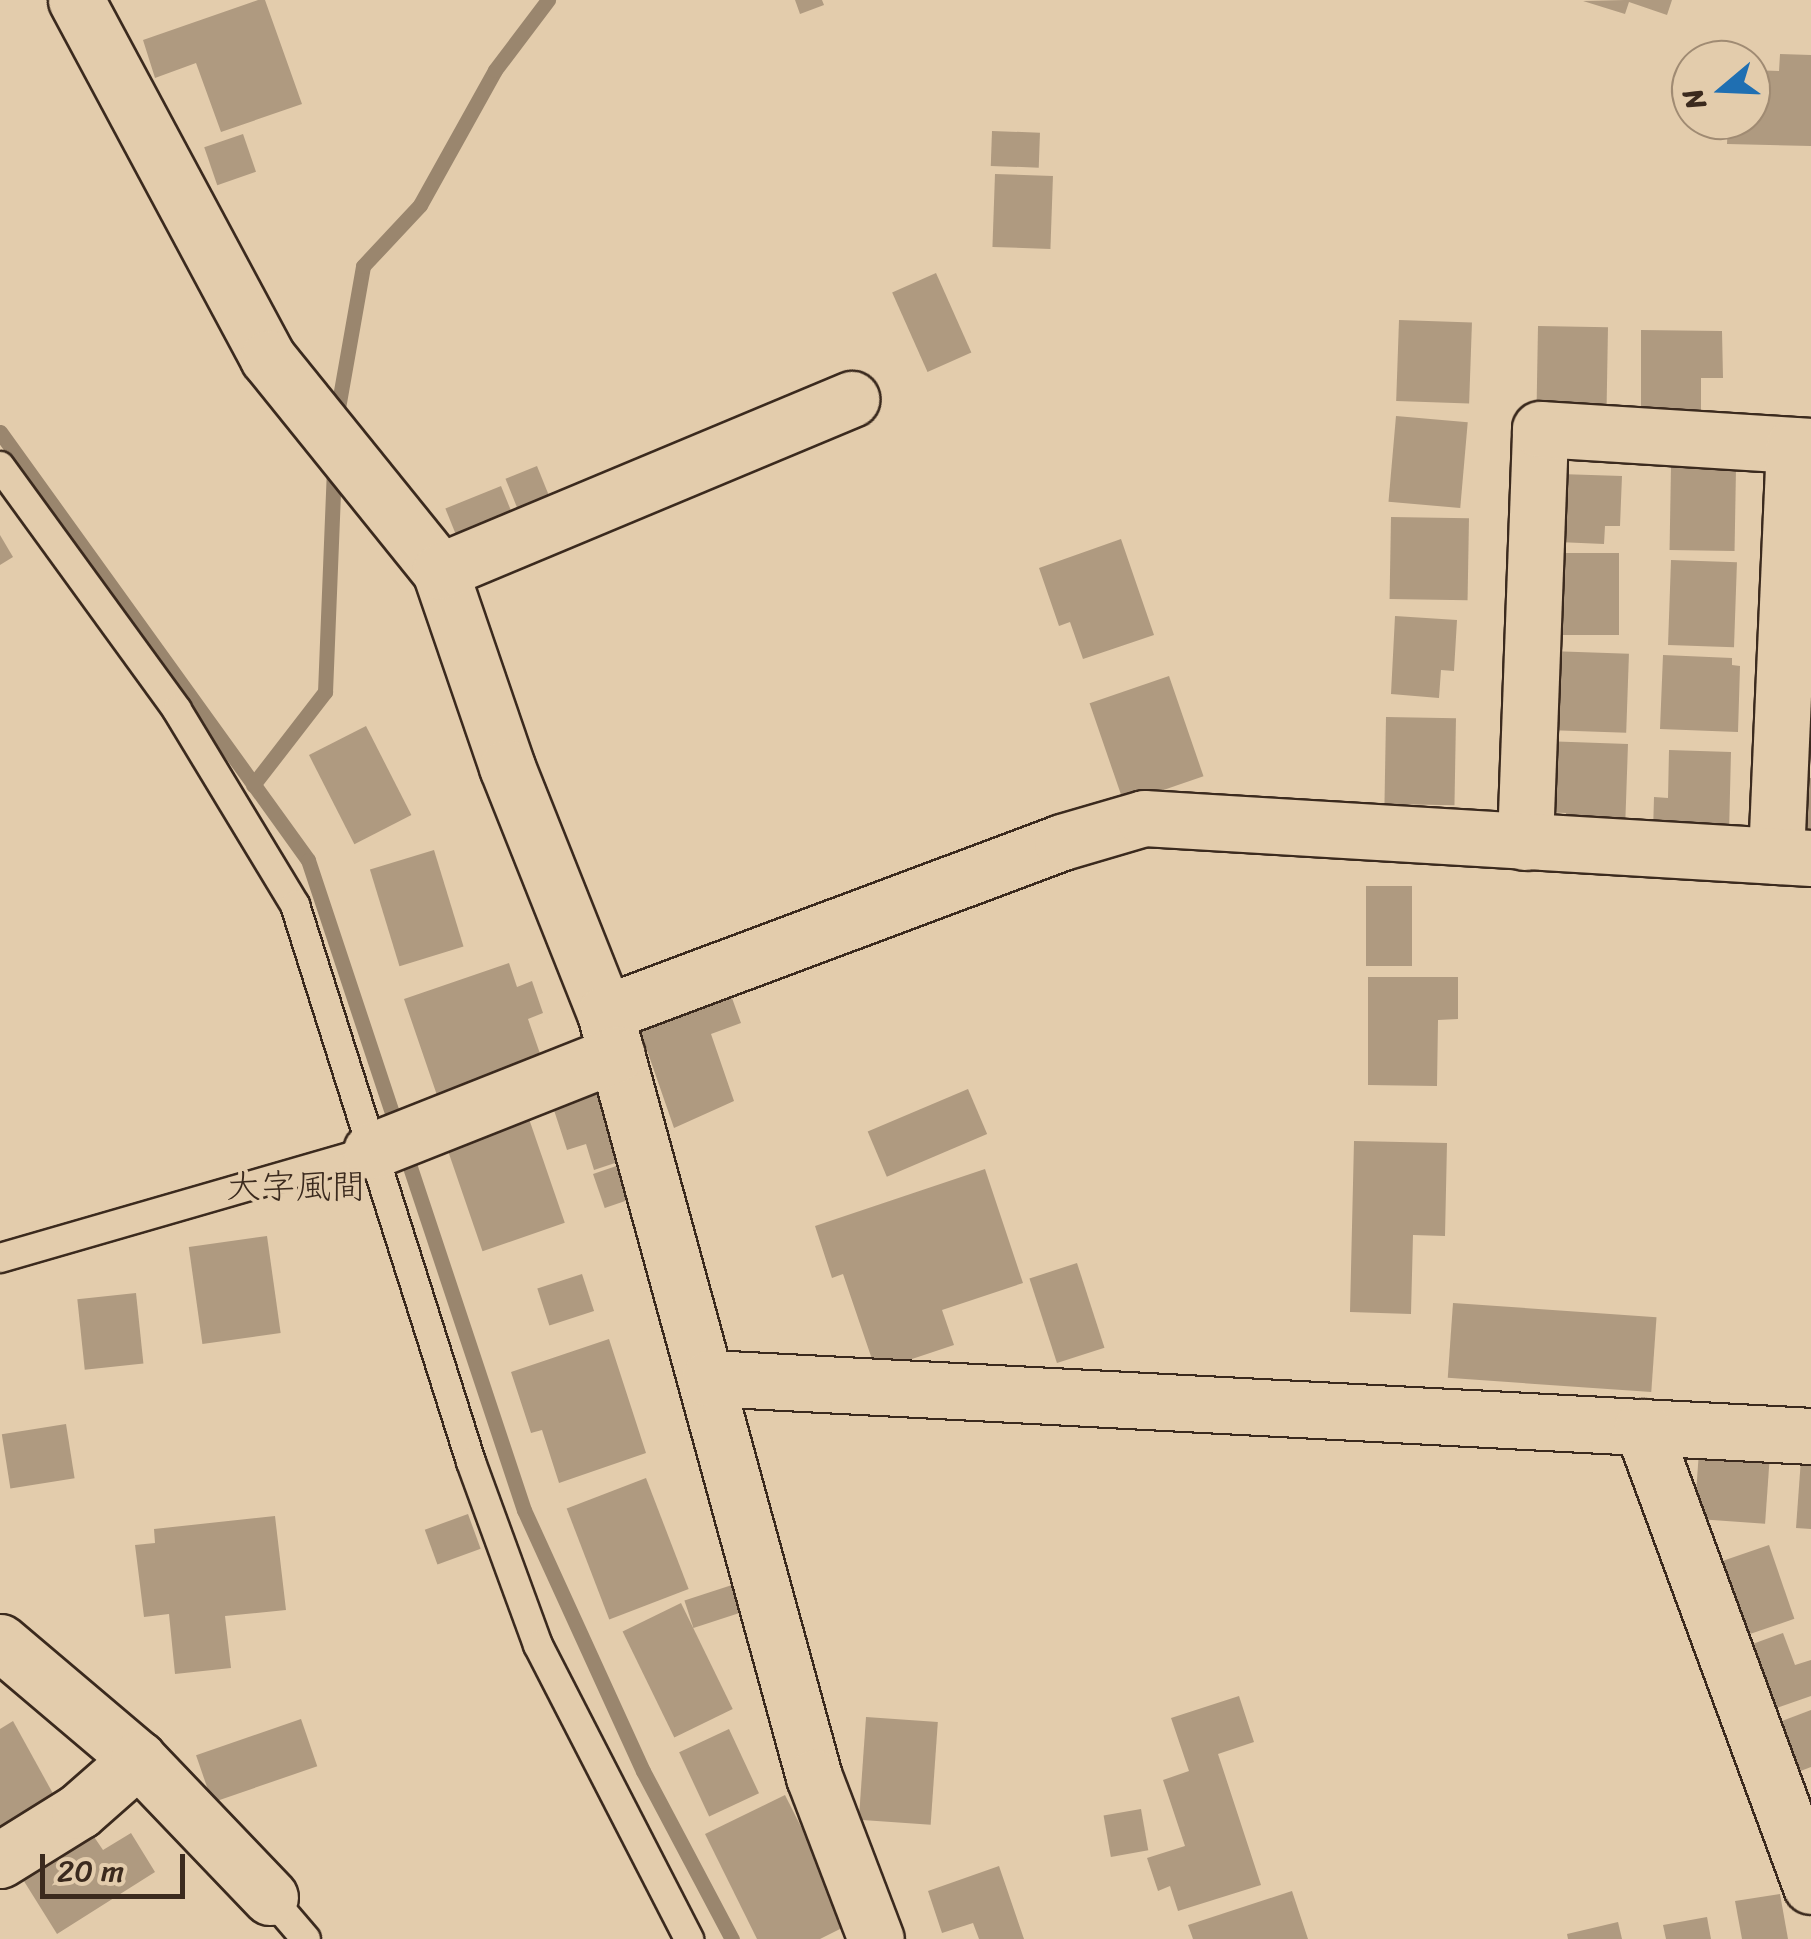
<!DOCTYPE html>
<meta charset="utf-8">
<style>
body{margin:0}
#map{position:relative;width:1811px;height:1939px;overflow:hidden;background:#e3ccac;font-family:Sriracha,"Klee One",sans-serif}
div>[style]{position:absolute}
.stream>*{height:15px;margin:-7.5px;padding:0 7.5px;transform-origin:7.5px;border-radius:7.5px;background:#9a866e}
.building>*{inset:0;background:#af9a80;transform-origin:0 0}
.roads{filter:drop-shadow(2px 0 #3b2a1e) drop-shadow(-2px 0 #3b2a1e) drop-shadow(0 2px #3b2a1e) drop-shadow(0 -2px #3b2a1e)}
.service>*{height:28px;margin:-14px;padding:0 14px;transform-origin:14px;border-radius:14px;background:#e3ccac}
.minor>*{height:55px;margin:-27.5px;padding:0 27.5px;transform-origin:27.5px;border-radius:27.5px;background:#e3ccac}
span{translate:-50% -50%;white-space:nowrap;text-align:center;line-height:1.15;-webkit-text-stroke:8px #e3ccac;paint-order:stroke}
.quarter-label{font-size:35px;color:#3b2a1e}
.north{position:absolute;left:1671px;top:40px;width:100px;height:100px;box-sizing:border-box;background:#e3ccac;border:2px solid #a08b73;border-radius:50%;rotate:251deg;font-size:28px;font-weight:700;line-height:40px;text-align:center;color:#3b2a1e}
.north::after{content:'';display:block;margin:auto;width:35px;height:45px;background:#1f6fb2;clip-path:polygon(50% 0,100% 100%,50% 72%,0 100%)}
.scale{position:absolute;left:40px;top:1854px;width:145px;height:45px;box-sizing:border-box;border:5px solid #3b2a1e;border-top:0;padding-left:12px;font-size:30px;line-height:35px;white-space:nowrap;color:#3b2a1e;-webkit-text-stroke:8px #e3ccac;paint-order:stroke}
</style>
<div id="map">
<div class="stream">
<div style="left:338px;top:408px;width:144px;rotate:-80deg"></div>
<div style="left:363px;top:266px;width:83px;rotate:-46.9deg"></div>
<div style="left:420px;top:205px;width:154px;rotate:-60.9deg"></div>
<div style="left:495px;top:70px;width:88px;rotate:-52.9deg"></div>
<div style="left:0;top:432px;width:527px;rotate:54.26deg"></div>
<div style="left:308px;top:860px;width:685px;rotate:71.62deg"></div>
<div style="left:524px;top:1510px;width:287px;rotate:65.5deg"></div>
<div style="left:643px;top:1771px;width:190px;rotate:62.1deg"></div>
<div style="left:253px;top:785px;width:118px;rotate:-52.3deg"></div>
<div style="left:325px;top:692px;width:222px;rotate:-87.7deg"></div>
</div>
<div class="building">
<div style="clip-path:polygon(258px 0,265px 0,302px 104px,221px 132px,196px 63px,155px 78px,143px 40px)"></div>
<div style="clip-path:polygon(795px 0,822px 0,824px 5px,800px 14px)"></div>
<div style="clip-path:polygon(1625px 0,1672px 0,1667px 15px,1629px 2px,1625px 14px,1583px 1px)"></div>
<div style="clip-path:polygon(1780px 54px,1811px 55px,1811px 146px,1727px 144px,1728px 120px,1751px 120px,1751px 70px,1779px 71px)"></div>
<div style="left:992px;top:131px;width:48px;height:35px;rotate:2deg"></div>
<div style="left:243px;top:134px;width:40px;height:41px;rotate:71deg"></div>
<div style="left:995px;top:174px;width:58px;height:73px;rotate:2deg"></div>
<div style="left:936px;top:273px;width:87px;height:48px;rotate:66deg"></div>
<div style="left:1399px;top:320px;width:73px;height:81px;rotate:2deg"></div>
<div style="left:1538px;top:326px;width:70px;height:78px;rotate:1deg"></div>
<div style="clip-path:polygon(1641px 330px,1722px 331px,1723px 378px,1701px 378px,1701px 412px,1641px 412px)"></div>
<div style="left:1396px;top:416px;width:72px;height:86px;rotate:5deg"></div>
<div style="left:537px;top:466px;width:32px;height:34px;rotate:68deg"></div>
<div style="left:1671px;top:467px;width:65px;height:83px;rotate:1deg"></div>
<div style="clip-path:polygon(1560px 474px,1622px 476px,1620px 526px,1605px 526px,1604px 544px,1558px 542px)"></div>
<div style="left:501px;top:486px;width:38px;height:60px;rotate:68deg"></div>
<div style="left:1391px;top:517px;width:78px;height:82px;rotate:1deg"></div>
<div style="clip-path:polygon(0 535px,13px 557px,0 565px)"></div>
<div style="clip-path:polygon(1121px 539px,1154px 635px,1083px 659px,1070px 622px,1059px 626px,1039px 568px)"></div>
<div style="left:1550px;top:553px;width:69px;height:82px"></div>
<div style="left:1671px;top:560px;width:66px;height:85px;rotate:2deg"></div>
<div style="clip-path:polygon(1395px 616px,1457px 620px,1454px 671px,1441px 670px,1439px 698px,1391px 694px)"></div>
<div style="left:1549px;top:651px;width:80px;height:79px;rotate:2deg"></div>
<div style="clip-path:polygon(1663px 655px,1732px 658px,1732px 665px,1740px 666px,1738px 732px,1660px 729px)"></div>
<div style="left:1169px;top:676px;width:106px;height:84px;rotate:71deg"></div>
<div style="left:1386px;top:717px;width:70px;height:87px;rotate:1deg"></div>
<div style="left:366px;top:726px;width:100px;height:64px;rotate:63deg"></div>
<div style="clip-path:polygon(1543px 741px,1628px 744px,1625px 831px,1566px 829px,1566px 813px,1542px 812px)"></div>
<div style="clip-path:polygon(1669px 750px,1731px 752px,1729px 834px,1653px 832px,1654px 797px,1668px 798px)"></div>
<div style="left:1802px;top:778px;width:9px;height:57px"></div>
<div style="left:434px;top:850px;width:101px;height:67px;rotate:73deg"></div>
<div style="left:1366px;top:886px;width:46px;height:80px"></div>
<div style="clip-path:polygon(509px 963px,517px 987px,532px 981px,543px 1013px,528px 1019px,545px 1068px,440px 1104px,404px 999px)"></div>
<div style="clip-path:polygon(1368px 977px,1458px 977px,1458px 1019px,1438px 1020px,1437px 1086px,1368px 1085px)"></div>
<div style="clip-path:polygon(732px 998px,741px 1023px,711px 1034px,734px 1101px,674px 1128px,640px 1030px)"></div>
<div style="clip-path:polygon(612px 1084px,627px 1159px,594px 1170px,586px 1144px,567px 1150px,552px 1104px)"></div>
<div style="left:968px;top:1089px;width:49px;height:109px;rotate:67deg"></div>
<div style="left:528px;top:1116px;width:113px;height:87px;rotate:71deg"></div>
<div style="clip-path:polygon(1354px 1141px,1447px 1143px,1445px 1236px,1413px 1235px,1411px 1314px,1350px 1312px)"></div>
<div style="left:628px;top:1162px;width:36px;height:37px;rotate:71deg"></div>
<div style="clip-path:polygon(985px 1169px,1023px 1283px,942px 1310px,954px 1345px,876px 1371px,843px 1274px,832px 1278px,815px 1226px)"></div>
<div style="left:267px;top:1236px;width:98px;height:79px;rotate:82deg"></div>
<div style="left:1077px;top:1263px;width:89px;height:50px;rotate:72deg"></div>
<div style="left:582px;top:1274px;width:39px;height:47px;rotate:72deg"></div>
<div style="left:136px;top:1293px;width:71px;height:59px;rotate:84deg"></div>
<div style="left:1453px;top:1303px;width:204px;height:75px;rotate:4deg"></div>
<div style="clip-path:polygon(609px 1339px,646px 1453px,559px 1483px,542px 1430px,531px 1433px,511px 1372px)"></div>
<div style="left:66px;top:1424px;width:55px;height:65px;rotate:81deg"></div>
<div style="left:1699px;top:1451px;width:71px;height:68px;rotate:4deg"></div>
<div style="clip-path:polygon(1801px 1459px,1811px 1459px,1811px 1529px,1796px 1528px)"></div>
<div style="left:646px;top:1478px;width:119px;height:85px;rotate:69deg"></div>
<div style="left:468px;top:1514px;width:37px;height:46px;rotate:70deg"></div>
<div style="clip-path:polygon(275px 1516px,286px 1610px,225px 1616px,231px 1668px,175px 1674px,169px 1614px,144px 1617px,135px 1545px,155px 1543px,154px 1529px)"></div>
<div style="left:1769px;top:1545px;width:78px;height:57px;rotate:71deg"></div>
<div style="left:732px;top:1585px;width:29px;height:50px;rotate:72deg"></div>
<div style="left:681px;top:1603px;width:118px;height:65px;rotate:64deg"></div>
<div style="clip-path:polygon(1783px 1633px,1795px 1665px,1811px 1660px,1811px 1696px,1759px 1714px,1736px 1650px)"></div>
<div style="clip-path:polygon(1239px 1696px,1254px 1742px,1218px 1754px,1261px 1885px,1178px 1911px,1170px 1886px,1158px 1891px,1147px 1858px,1185px 1846px,1163px 1780px,1189px 1771px,1171px 1718px)"></div>
<div style="clip-path:polygon(1811px 1710px,1811px 1767px,1782px 1778px,1763px 1728px)"></div>
<div style="left:866px;top:1717px;width:72px;height:103px;rotate:4deg"></div>
<div style="left:301px;top:1719px;width:50px;height:111px;rotate:71deg"></div>
<div style="clip-path:polygon(13px 1721px,56px 1799px,0 1829px,0 1729px)"></div>
<div style="left:729px;top:1729px;width:71px;height:55px;rotate:65deg"></div>
<div style="clip-path:polygon(785px 1795px,850px 1924px,820px 1939px,757px 1939px,705px 1834px)"></div>
<div style="left:1141px;top:1809px;width:42px;height:38px;rotate:80deg"></div>
<div style="clip-path:polygon(86px 1825px,103px 1850px,131px 1833px,155px 1872px,57px 1934px,17px 1870px)"></div>
<div style="clip-path:polygon(999px 1866px,1024px 1939px,979px 1939px,973px 1923px,942px 1933px,928px 1891px)"></div>
<div style="clip-path:polygon(1292px 1891px,1308px 1939px,1193px 1939px,1188px 1925px)"></div>
<div style="clip-path:polygon(1780px 1894px,1788px 1939px,1742px 1939px,1735px 1901px)"></div>
<div style="clip-path:polygon(1707px 1917px,1711px 1939px,1666px 1939px,1663px 1925px)"></div>
<div style="clip-path:polygon(1618px 1922px,1622px 1939px,1568px 1939px,1567px 1934px)"></div>
</div>
<div class="roads">
<div class="service">
<div style="left:0;top:466px;width:301px;rotate:54deg"></div>
<div style="left:177px;top:710px;width:228px;rotate:58.8deg"></div>
<div style="left:295px;top:905px;width:584px;rotate:72.46deg"></div>
<div style="left:471px;top:1462px;width:195px;rotate:69.9deg"></div>
<div style="left:538px;top:1645px;width:331px;rotate:62.8deg"></div>
<div style="left:0;top:1258px;width:386px;rotate:-16.1deg"></div>
<div style="left:270px;top:1897px;width:55px;rotate:49.4deg"></div>
</div>
<div class="minor">
<div style="left:76px;top:0;width:406px;rotate:61.8deg"></div>
<div style="left:268px;top:358px;width:274px;rotate:51.1deg"></div>
<div style="left:440px;top:571px;width:207px;rotate:71.1deg"></div>
<div style="left:507px;top:767px;width:265px;rotate:68.3deg"></div>
<div style="left:605px;top:1013px;width:792px;rotate:74.7deg"></div>
<div style="left:814px;top:1777px;width:173px;rotate:69.1deg"></div>
<div style="left:440px;top:571px;width:446px;rotate:-22.7deg"></div>
<div style="left:1525px;top:842px;width:413px;rotate:-87.9deg"></div>
<div style="left:1540px;top:429px;width:272px;rotate:3.6deg"></div>
<div style="left:1776px;top:856px;width:411px;rotate:-87.5deg"></div>
<div style="left:605px;top:1013px;width:488px;rotate:-20.5deg"></div>
<div style="left:1062px;top:842px;width:85px;rotate:-16.3deg"></div>
<div style="left:1144px;top:818px;width:668px;rotate:3.43deg"></div>
<div style="left:371px;top:1151px;width:264px;rotate:-21.6deg"></div>
<div style="left:709px;top:1378px;width:1104px;rotate:3.01deg"></div>
<div style="left:1642px;top:1427px;width:489px;rotate:69.8deg"></div>
<div style="left:0;top:1642px;width:181px;rotate:40.3deg"></div>
<div style="left:0;top:1860px;width:93px;rotate:-31.8deg"></div>
<div style="left:79px;top:1811px;width:79px;rotate:-41.4deg"></div>
<div style="left:138px;top:1759px;width:191px;rotate:46.3deg"></div>
</div>
</div>
<div class="quarter-label">
<span style="left:296px;top:1186px">大字風間</span>
</div>
<div class="north">N</div>
<div class="scale">20 m</div>
</div>
